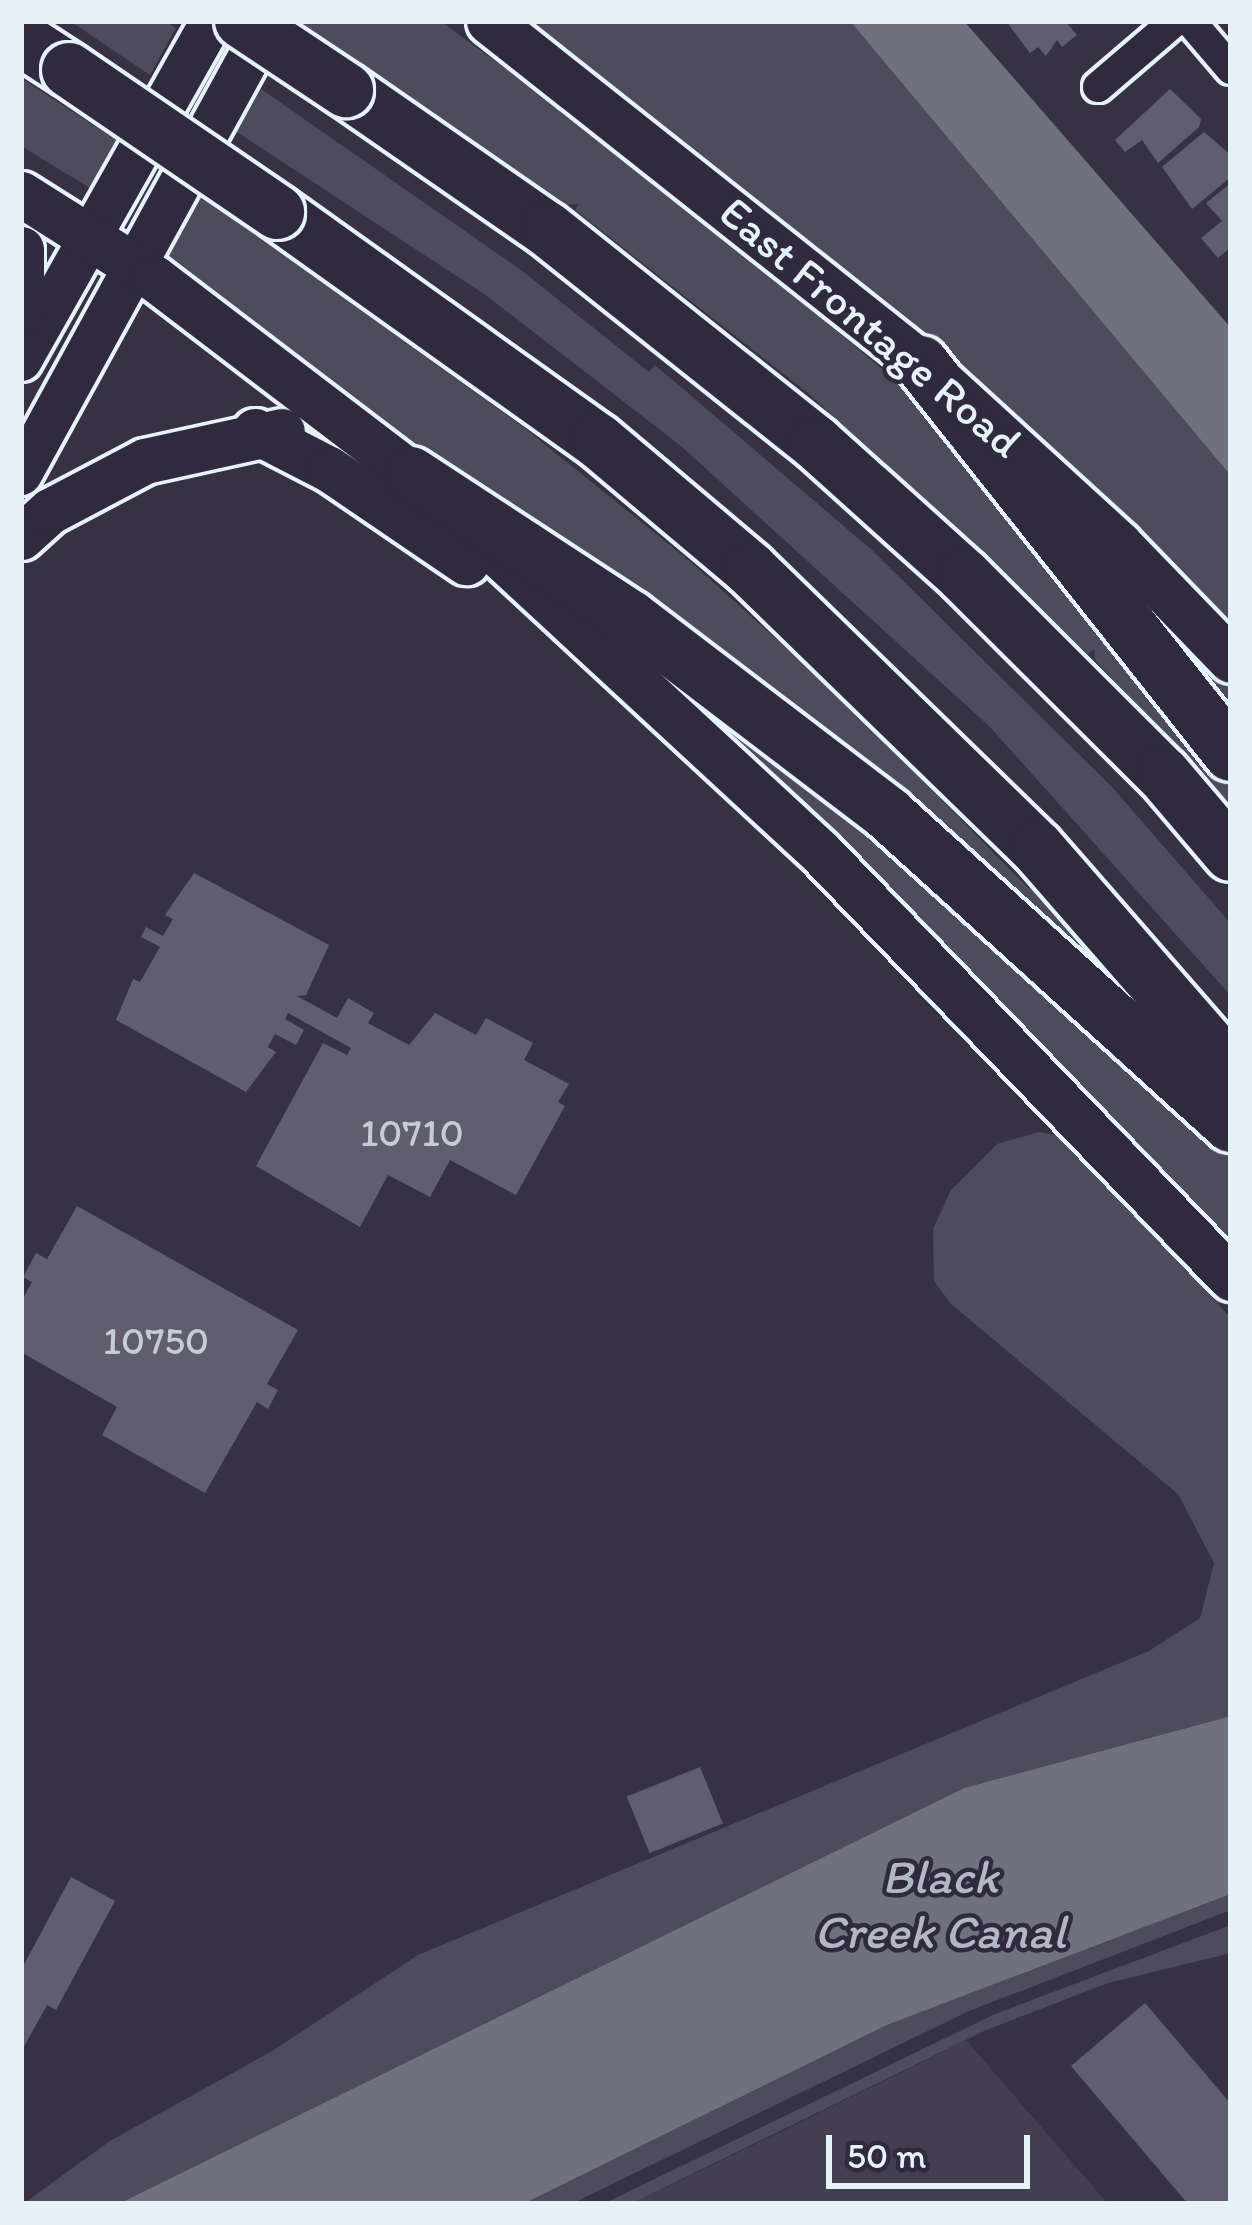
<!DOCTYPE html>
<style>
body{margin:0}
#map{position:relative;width:1252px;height:2225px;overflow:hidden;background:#363244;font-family:Itim,sans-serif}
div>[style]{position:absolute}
.built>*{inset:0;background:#433f51}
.green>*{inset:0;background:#4d4b5c}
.water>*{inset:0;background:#70717f}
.building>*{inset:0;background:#605e6e;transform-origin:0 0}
.roads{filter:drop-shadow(3px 0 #e8f1f8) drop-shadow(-3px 0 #e8f1f8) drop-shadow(0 3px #e8f1f8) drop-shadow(0 -3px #e8f1f8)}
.minor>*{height:30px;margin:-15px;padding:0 15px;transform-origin:15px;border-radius:15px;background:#2f2a3d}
.secondary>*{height:42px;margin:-21px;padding:0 21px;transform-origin:21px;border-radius:21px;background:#2f2a3d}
.primary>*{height:45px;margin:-22.5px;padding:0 22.5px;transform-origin:22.5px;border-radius:22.5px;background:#2f2a3d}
.motorway>*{height:54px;margin:-27px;padding:0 27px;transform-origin:27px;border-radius:27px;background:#2f2a3d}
.bridges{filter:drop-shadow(3px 0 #e8f1f8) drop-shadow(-3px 0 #e8f1f8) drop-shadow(0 3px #e8f1f8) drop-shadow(0 -3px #e8f1f8)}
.motorway-bridge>*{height:54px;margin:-27px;padding:0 27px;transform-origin:27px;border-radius:27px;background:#2f2a3d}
span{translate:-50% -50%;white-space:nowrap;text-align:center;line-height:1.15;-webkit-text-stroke:9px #2f2a3d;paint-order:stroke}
.number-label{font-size:39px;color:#c6ccd6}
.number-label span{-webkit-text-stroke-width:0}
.street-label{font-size:45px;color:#e8f1f8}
.water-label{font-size:48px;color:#b2b7c2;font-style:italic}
.frame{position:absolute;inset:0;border:24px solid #e8f1f8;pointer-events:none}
.scale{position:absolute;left:826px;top:2135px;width:204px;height:54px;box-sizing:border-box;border:6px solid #e8f1f8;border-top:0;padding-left:15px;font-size:36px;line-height:42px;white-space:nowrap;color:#e8f1f8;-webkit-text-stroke:9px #2f2a3d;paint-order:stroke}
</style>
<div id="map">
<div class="built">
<div style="clip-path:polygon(966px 2040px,1108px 2204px,631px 2204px,785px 2130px)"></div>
</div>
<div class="green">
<div style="clip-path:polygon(70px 21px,165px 21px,176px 28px,150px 75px)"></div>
<div style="clip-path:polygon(440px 21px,630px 159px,911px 393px,1231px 776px,1231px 807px,1095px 660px,1094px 649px,1088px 654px,809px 394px,575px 210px,579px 204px,567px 205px,296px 22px)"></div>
<div style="clip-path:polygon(521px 21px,850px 21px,1231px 476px,1231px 640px,970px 384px,783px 222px)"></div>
<div style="clip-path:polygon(21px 78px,116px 140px,90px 188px,21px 146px)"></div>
<div style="clip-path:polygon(261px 89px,521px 270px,649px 372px,655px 365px,873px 551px,1113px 788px,1231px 924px,1231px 996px,990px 727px,681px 446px,487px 296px,237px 132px)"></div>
<div style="clip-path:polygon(200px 195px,527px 430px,692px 563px,846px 702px,1028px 888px,1037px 887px,1120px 983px,1110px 994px,163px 264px)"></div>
<div style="clip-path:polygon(1075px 528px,1231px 686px,1231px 732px)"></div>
<div style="clip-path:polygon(542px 576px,855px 809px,1231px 1150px,1231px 1255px)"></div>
<div style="clip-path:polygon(1039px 1132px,1066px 1137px,1231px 1318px,1231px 1716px,964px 1788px,118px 2204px,23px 2204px,110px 2141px,274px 2050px,418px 1955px,1149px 1651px,1200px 1618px,1214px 1563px,1178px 1494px,951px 1304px,934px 1281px,933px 1229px,951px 1190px,997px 1144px)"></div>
<div style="clip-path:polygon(1231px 1894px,1231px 1910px,969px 2011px,571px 2204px,523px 2204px,887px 2025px)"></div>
<div style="clip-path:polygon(1231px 1925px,1231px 1953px,1108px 1983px,984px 2031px,631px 2204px,603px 2204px,995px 2014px)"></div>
</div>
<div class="water">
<div style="clip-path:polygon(850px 21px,964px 21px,1231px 328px,1231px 476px)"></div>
<div style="clip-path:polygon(1231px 1716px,1231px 1894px,887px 2025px,523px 2204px,118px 2204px,964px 1788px)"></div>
</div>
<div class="building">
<div style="clip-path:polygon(1006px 21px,1065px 21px,1077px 35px,1062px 47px,1057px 40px,1046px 56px,1038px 47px,1030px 53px)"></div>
<div style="clip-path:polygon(1170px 89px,1201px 119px,1199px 127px,1158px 163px,1142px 140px,1125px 152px,1115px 140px)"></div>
<div style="clip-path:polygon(1204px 132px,1231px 155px,1231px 177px,1192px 209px,1162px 167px)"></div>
<div style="clip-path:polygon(1231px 183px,1231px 247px,1218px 258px,1201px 238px,1222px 221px,1206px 203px)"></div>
<div style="clip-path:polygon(194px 873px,329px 945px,306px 995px,297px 996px,337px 1018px,348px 998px,374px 1013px,368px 1023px,409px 1045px,435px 1013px,476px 1035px,486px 1018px,533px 1043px,524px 1060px,569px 1084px,558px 1102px,565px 1106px,516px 1195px,450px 1160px,430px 1197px,388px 1175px,360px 1227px,256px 1166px,323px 1043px,347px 1055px,351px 1048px,288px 1013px,285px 1019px,304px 1030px,296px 1045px,275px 1034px,268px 1047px,276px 1052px,246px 1092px,116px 1020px,133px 979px,140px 982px,160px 947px,141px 937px,146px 927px,163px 936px,173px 919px,165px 915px)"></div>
<div style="clip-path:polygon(77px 1206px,298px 1330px,267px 1384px,278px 1390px,268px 1409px,257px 1402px,205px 1493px,102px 1435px,117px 1407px,21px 1352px,21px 1302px,32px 1282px,23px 1277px,36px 1253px,47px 1259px)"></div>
<div style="left:700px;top:1767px;width:61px;height:79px;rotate:68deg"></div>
<div style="clip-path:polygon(71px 1877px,115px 1901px,56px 2010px,47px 2005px,21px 2052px,21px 1970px)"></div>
<div style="clip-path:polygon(1145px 2003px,1231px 2104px,1231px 2204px,1188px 2204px,1071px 2066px)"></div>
</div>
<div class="roads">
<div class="minor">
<div style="left:1190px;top:21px;width:63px;rotate:49.5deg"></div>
<div style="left:1098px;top:87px;width:101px;rotate:-40.6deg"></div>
</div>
<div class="secondary">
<div style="left:21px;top:360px;width:389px;rotate:-60.6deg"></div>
<div style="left:21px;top:474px;width:516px;rotate:-61.3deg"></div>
</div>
<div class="primary">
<div style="left:489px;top:21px;width:551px;rotate:38.37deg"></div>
<div style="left:921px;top:363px;width:268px;rotate:42.4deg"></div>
<div style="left:1119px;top:544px;width:161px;rotate:46deg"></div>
<div style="left:21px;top:194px;width:157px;rotate:32.3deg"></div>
<div style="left:154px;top:278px;width:323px;rotate:37.3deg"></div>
<div style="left:411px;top:474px;width:557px;rotate:42.74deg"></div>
<div style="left:820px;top:852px;width:592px;rotate:46.03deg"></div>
<div style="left:21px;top:249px;width:63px;rotate:90deg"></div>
<div style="left:255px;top:431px;width:83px;rotate:27.2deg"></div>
<div style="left:329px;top:469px;width:166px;rotate:34.2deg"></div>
<div style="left:21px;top:537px;width:39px;rotate:-42deg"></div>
<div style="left:50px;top:511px;width:107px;rotate:-27.8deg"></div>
<div style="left:145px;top:461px;width:140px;rotate:-12.4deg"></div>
</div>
<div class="motorway">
<div style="left:21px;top:39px;width:57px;rotate:32.9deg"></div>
<div style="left:346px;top:90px;width:244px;rotate:34.7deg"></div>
<div style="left:547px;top:229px;width:344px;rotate:38.5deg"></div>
<div style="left:816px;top:443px;width:198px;rotate:41.9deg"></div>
<div style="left:963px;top:575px;width:282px;rotate:44.9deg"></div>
<div style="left:1163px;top:774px;width:105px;rotate:49.6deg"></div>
<div style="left:277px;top:212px;width:393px;rotate:35.5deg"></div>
<div style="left:597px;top:440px;width:200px;rotate:40.1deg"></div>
<div style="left:750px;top:569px;width:400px;rotate:44.2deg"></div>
<div style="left:1037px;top:848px;width:295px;rotate:48.9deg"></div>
<div style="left:921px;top:363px;width:499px;rotate:51.6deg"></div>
<div style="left:411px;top:474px;width:263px;rotate:33.2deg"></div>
<div style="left:631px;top:618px;width:323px;rotate:37.3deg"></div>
<div style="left:888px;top:814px;width:463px;rotate:42.2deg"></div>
</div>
</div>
<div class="bridges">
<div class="motorway-bridge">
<div style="left:242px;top:21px;width:125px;rotate:33.6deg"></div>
<div style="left:69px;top:70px;width:252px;rotate:34.3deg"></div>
</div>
</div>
<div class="number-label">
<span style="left:412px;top:1133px">10710</span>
<span style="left:156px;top:1341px">10750</span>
</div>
<div class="street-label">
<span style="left:871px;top:327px;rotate:40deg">East Frontage Road</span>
</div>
<div class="water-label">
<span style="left:940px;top:1904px">Black<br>Creek Canal</span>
</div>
<div class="frame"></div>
<div class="scale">50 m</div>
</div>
